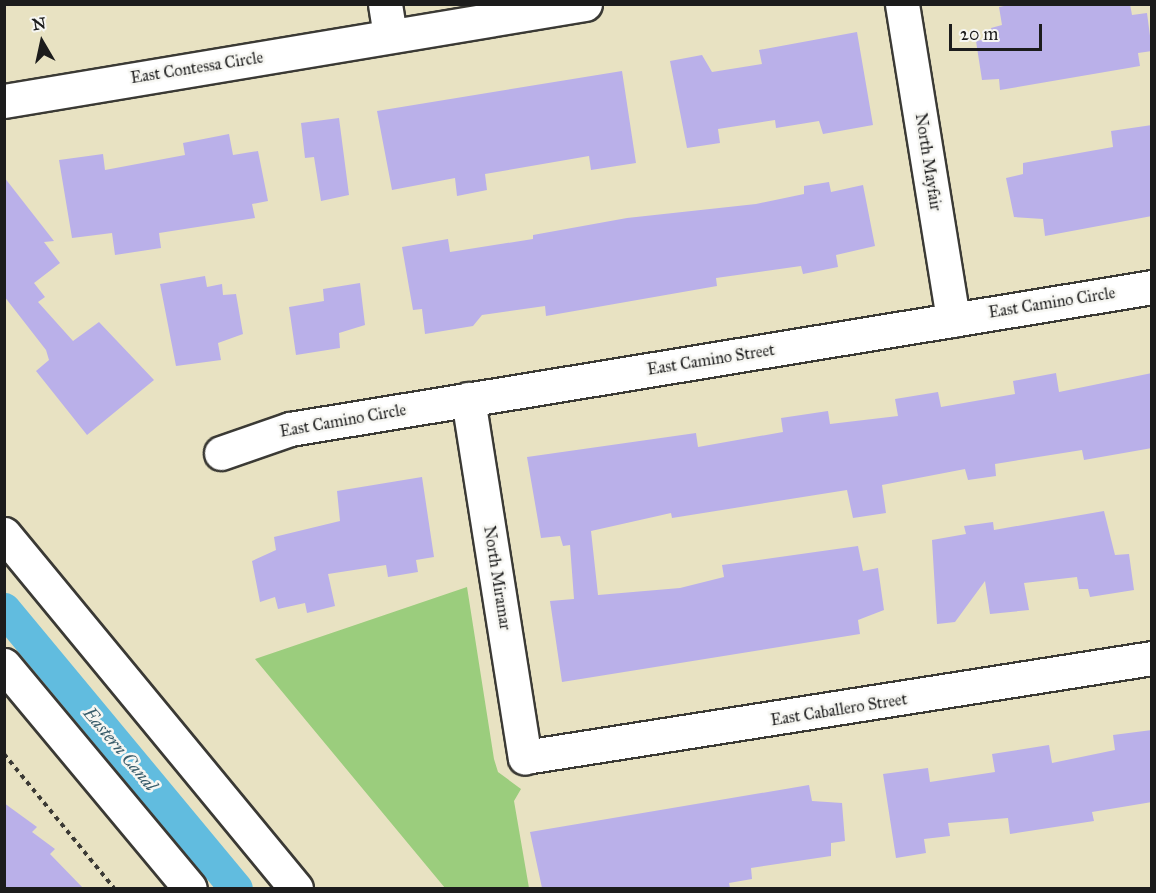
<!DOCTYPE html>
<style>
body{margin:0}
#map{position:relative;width:1156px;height:893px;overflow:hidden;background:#e8e2c2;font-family:"IM FELL Great Primer",serif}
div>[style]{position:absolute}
.green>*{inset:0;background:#9bcd7d}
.canal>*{height:33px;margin:-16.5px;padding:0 16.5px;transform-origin:16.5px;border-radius:16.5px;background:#61bcdf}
.building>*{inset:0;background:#bab0e9}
.path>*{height:4px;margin-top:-2px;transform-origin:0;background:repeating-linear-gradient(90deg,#3b3a35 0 4.5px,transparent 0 9px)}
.roads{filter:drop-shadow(2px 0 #3b3a35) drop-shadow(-2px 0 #3b3a35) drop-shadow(0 2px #3b3a35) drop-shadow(0 -2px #3b3a35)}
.minor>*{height:33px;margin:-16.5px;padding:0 16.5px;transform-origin:16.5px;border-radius:16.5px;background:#fff}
span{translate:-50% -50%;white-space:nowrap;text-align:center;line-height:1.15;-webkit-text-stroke:5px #f6f6f2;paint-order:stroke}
.street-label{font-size:16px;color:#1c1c1c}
.water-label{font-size:18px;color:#385c6a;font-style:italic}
.frame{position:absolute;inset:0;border:6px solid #1c1c1c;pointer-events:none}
.north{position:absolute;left:12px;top:12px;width:60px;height:60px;-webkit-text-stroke:4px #f6f6f2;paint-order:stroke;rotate:351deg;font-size:16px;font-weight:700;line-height:24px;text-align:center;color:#1c1c1c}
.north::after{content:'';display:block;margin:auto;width:21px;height:27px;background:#1c1c1c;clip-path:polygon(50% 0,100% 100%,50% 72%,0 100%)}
.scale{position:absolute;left:949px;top:24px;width:93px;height:27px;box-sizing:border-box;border:3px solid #1c1c1c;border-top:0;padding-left:8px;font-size:18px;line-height:21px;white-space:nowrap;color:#1c1c1c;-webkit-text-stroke:4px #f6f6f2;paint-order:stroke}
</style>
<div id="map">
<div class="green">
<div style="clip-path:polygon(467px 587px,494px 759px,498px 772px,521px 789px,514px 801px,529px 888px,445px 888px,255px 659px)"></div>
</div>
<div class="canal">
<div style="left:4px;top:609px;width:363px;rotate:50.3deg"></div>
</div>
<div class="building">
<div style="clip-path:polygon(1014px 4px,1130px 4px,1132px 15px,1147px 13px,1152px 51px,1138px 53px,1140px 66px,1000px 90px,999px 79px,982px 80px,976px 41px,993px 38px,991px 28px,1002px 25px,999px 7px)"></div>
<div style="clip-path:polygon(857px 32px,873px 125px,823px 134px,819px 121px,776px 128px,775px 120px,718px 129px,720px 143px,687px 148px,670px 61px,702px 55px,712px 72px,762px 64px,759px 50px)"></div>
<div style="clip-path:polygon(622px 71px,636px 163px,591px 170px,589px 156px,485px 174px,487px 190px,457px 196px,455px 178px,392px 190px,377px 111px)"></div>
<div style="clip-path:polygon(339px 118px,349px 195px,321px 201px,314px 157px,305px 158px,301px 123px)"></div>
<div style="clip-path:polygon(1152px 125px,1152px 216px,1045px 236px,1043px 219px,1014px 217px,1006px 178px,1023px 174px,1023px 163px,1113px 147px,1111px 131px)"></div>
<div style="clip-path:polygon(229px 134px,233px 155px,258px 151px,268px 201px,252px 204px,255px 218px,159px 233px,161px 248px,115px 255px,112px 233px,72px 238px,59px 160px,103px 154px,105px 170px,185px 155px,183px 143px)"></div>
<div style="clip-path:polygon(4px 177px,54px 241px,44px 242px,60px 263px,34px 283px,45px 297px,38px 302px,73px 341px,99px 322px,154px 380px,87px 435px,36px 371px,49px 360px,46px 350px,4px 296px)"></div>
<div style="clip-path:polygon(829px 182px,831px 192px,863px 185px,875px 246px,836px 255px,838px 267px,803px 274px,801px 266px,716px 278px,717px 286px,546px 316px,545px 306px,482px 315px,473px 326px,425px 334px,422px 309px,413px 310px,402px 247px,448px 239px,450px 252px,533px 239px,533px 235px,627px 218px,756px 204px,804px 194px,804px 186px)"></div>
<div style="clip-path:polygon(205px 276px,207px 287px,222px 284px,223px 295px,236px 294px,243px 334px,218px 343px,221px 360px,176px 366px,160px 284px)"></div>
<div style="clip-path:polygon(360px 283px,365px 325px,339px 333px,340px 348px,296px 355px,289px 307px,324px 301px,323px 289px)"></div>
<div style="clip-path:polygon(1056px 373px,1059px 392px,1152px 373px,1152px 448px,1084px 460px,1082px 450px,995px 464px,996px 476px,968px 480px,965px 469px,882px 485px,886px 513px,853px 518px,847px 490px,672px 518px,671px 513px,591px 531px,598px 595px,680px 588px,724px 577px,722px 565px,858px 546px,863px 571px,878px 568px,884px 610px,858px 620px,860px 634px,562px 682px,550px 601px,574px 599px,570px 545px,563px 546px,560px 536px,541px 538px,527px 457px,696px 433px,698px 447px,783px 432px,781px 418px,828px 411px,830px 424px,898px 416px,895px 399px,938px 392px,941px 407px,1015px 394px,1013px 381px)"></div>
<div style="clip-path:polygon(422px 477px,434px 557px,416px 560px,418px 572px,388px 577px,386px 565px,328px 574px,335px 606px,307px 613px,305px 603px,278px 609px,275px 597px,260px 602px,252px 561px,276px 550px,274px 537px,340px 521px,337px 491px)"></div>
<div style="clip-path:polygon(1104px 511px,1115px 555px,1129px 554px,1134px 590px,1090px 597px,1088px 589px,1079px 589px,1077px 577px,1024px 583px,1029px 610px,990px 614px,985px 581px,955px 622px,937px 624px,932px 540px,966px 534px,964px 526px,993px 522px,994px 530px)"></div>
<div style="clip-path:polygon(1152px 730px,1152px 802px,1092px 812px,1094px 821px,1010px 834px,1008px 818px,948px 823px,950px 836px,924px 839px,926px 853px,896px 858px,883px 774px,928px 768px,930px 782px,995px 772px,992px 754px,1049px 745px,1052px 763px,1115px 750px,1113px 735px)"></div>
<div style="clip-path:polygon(809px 785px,812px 801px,842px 803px,845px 841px,831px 843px,831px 856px,751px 868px,752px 879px,729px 883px,730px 888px,542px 888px,530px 832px)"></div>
<div style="clip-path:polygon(4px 803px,37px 827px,32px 832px,55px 849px,50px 854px,83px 888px,4px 888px)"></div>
</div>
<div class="path">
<div style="left:4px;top:754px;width:173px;rotate:50.6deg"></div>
</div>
<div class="roads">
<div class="minor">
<div style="left:385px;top:4px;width:32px;rotate:81deg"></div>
<div style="left:902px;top:4px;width:320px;rotate:80.8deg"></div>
<div style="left:4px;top:101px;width:589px;rotate:-9.48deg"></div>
<div style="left:468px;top:399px;width:363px;rotate:81deg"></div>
<div style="left:525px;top:757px;width:635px;rotate:-8.97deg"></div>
<div style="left:221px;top:453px;width:73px;rotate:-19.2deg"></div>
<div style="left:290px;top:429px;width:874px;rotate:-9.35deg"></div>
<div style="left:4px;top:534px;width:459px;rotate:50.5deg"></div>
<div style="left:4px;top:665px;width:290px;rotate:50.2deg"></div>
</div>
</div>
<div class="street-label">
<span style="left:197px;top:68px;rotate:-9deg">East Contessa Circle</span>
<span style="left:928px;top:162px;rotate:81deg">North Mayfair</span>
<span style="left:1052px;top:303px;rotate:-9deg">East Camino Circle</span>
<span style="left:711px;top:360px;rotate:-9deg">East Camino Street</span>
<span style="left:343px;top:421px;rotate:-10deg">East Camino Circle</span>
<span style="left:497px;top:578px;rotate:81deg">North Miramar</span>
<span style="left:839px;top:710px;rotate:-9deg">East Caballero Street</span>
</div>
<div class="water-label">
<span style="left:120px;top:749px;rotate:50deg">Eastern Canal</span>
</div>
<div class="frame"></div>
<div class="north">N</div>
<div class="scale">20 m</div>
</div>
